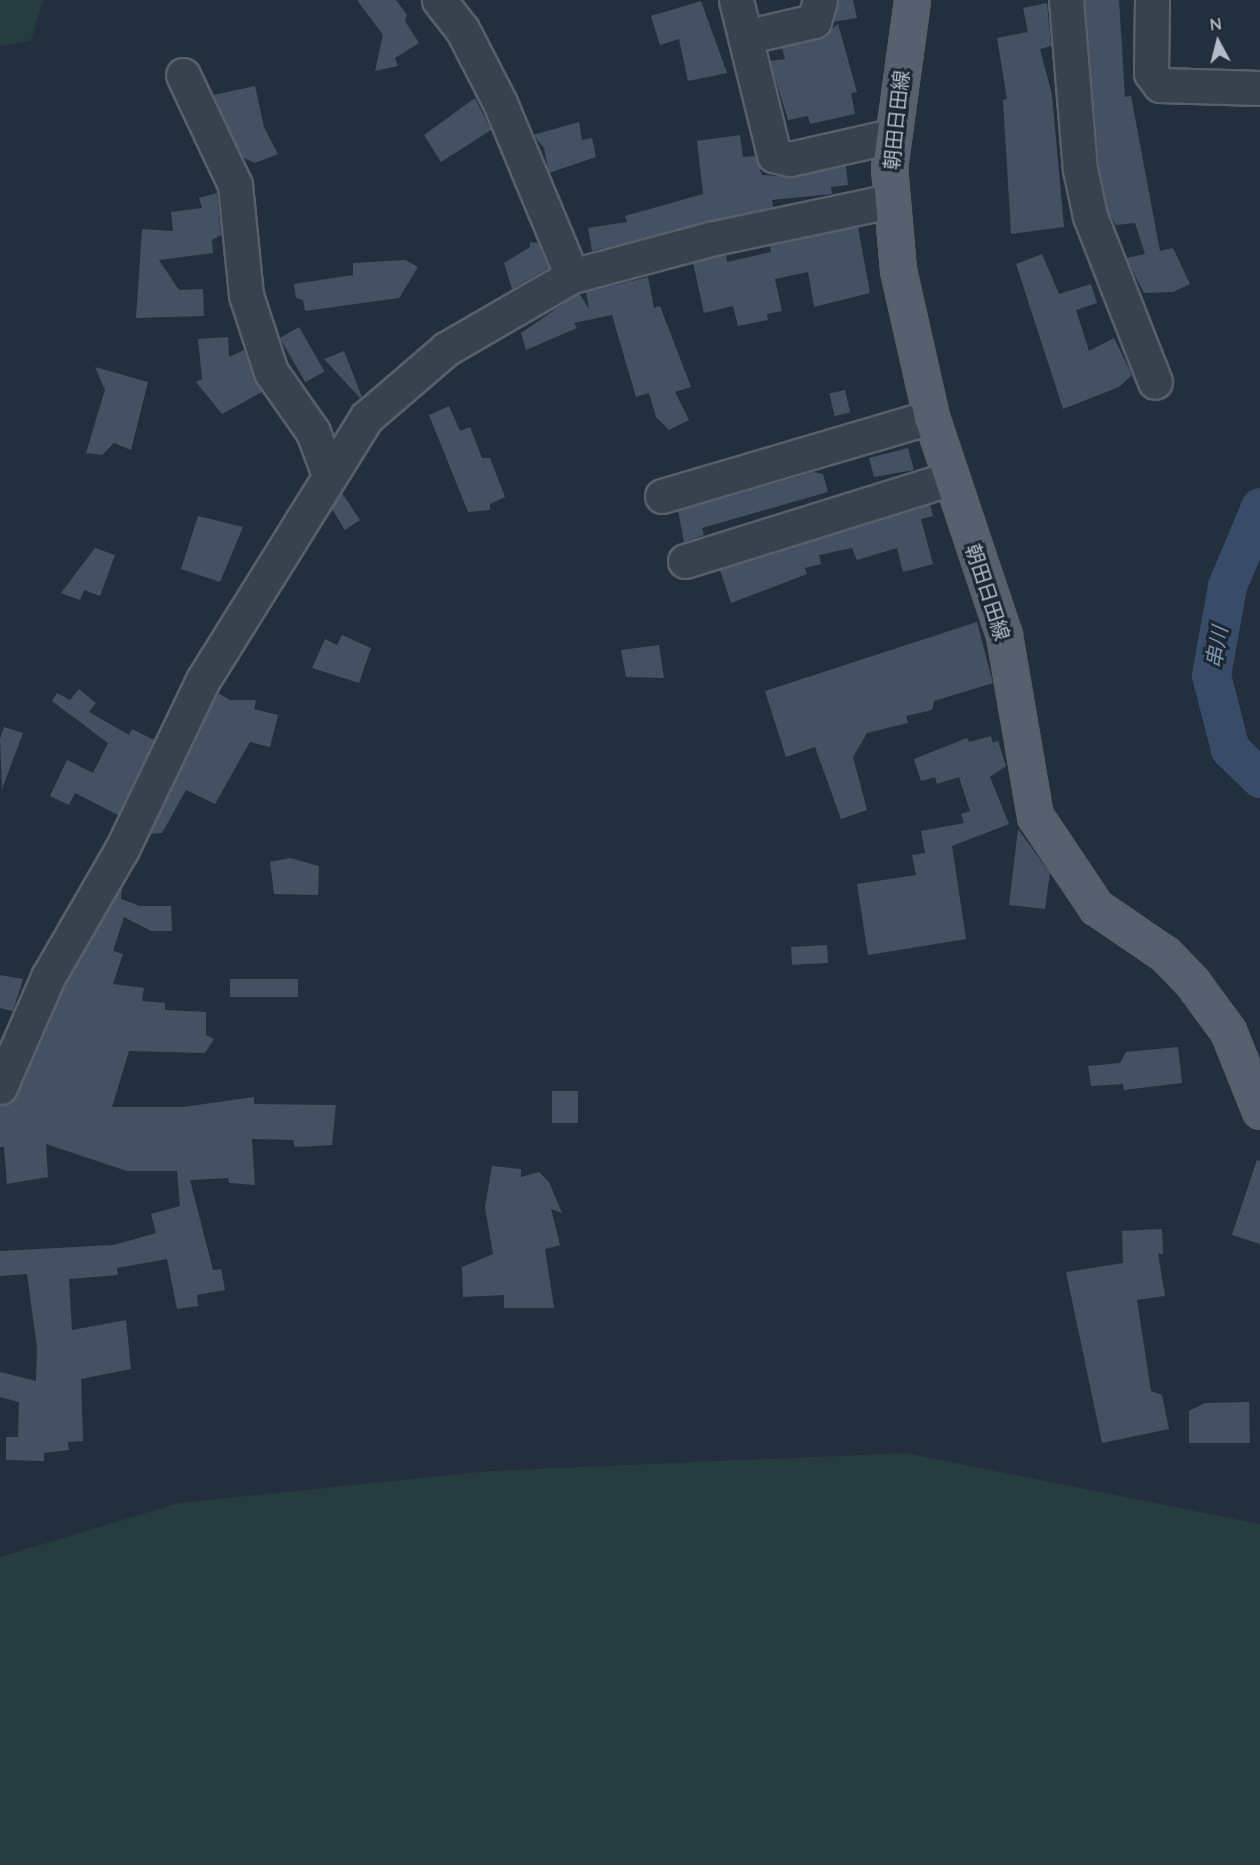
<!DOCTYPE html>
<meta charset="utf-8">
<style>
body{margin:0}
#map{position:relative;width:1260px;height:1865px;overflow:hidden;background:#242f3e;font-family:Quicksand,"Noto Sans JP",sans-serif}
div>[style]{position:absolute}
.green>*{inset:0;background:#263c3f}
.river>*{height:39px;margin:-19.5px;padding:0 19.5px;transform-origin:19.5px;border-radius:19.5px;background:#394c67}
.building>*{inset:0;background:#455162;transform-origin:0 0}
.roads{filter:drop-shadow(2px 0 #565f6c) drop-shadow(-2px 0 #565f6c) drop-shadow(0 2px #565f6c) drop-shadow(0 -2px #565f6c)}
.minor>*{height:33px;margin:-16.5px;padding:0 16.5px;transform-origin:16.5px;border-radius:16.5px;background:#38414e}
.major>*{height:33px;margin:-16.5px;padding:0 16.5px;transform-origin:16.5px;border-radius:16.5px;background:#56606e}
span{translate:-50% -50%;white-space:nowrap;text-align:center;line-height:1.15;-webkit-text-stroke:6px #1d2633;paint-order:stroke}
.street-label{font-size:20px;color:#b4bcc9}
.water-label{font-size:21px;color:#7c92b1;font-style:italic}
.north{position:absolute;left:1188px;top:12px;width:60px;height:60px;-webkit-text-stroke:4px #1d2633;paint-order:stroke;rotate:353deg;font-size:16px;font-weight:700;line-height:24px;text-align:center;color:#b4bcc9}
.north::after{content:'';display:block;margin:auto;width:21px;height:27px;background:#b4bcc9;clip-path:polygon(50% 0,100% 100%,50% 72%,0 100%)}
</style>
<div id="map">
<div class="green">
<div style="clip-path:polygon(0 0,43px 0,31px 41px,0 46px)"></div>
<div style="clip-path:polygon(905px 1453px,1260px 1524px,1260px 1865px,0 1865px,0 1557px,179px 1503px,490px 1471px)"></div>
</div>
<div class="river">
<div style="left:1260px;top:507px;width:86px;rotate:112.7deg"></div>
<div style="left:1227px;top:586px;width:90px;rotate:100.2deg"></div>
<div style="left:1211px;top:675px;width:76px;rotate:75.6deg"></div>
<div style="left:1230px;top:749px;width:42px;rotate:44deg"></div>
</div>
<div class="building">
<div style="clip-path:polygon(357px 0,396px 0,407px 15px,405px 21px,419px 43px,395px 58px,398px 66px,375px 71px,383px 35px)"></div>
<div style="clip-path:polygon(838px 0,853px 0,857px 18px,833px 22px)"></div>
<div style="clip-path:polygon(1085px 0,1119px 0,1125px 97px,1131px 96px,1160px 251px,1173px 248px,1190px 284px,1173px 292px,1144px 293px,1126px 258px,1145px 254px,1135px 223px,1116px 225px,1108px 211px,1099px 166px)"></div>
<div style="clip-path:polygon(701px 1px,727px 73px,688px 81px,679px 39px,660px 45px,651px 16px)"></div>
<div style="clip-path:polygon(1047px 3px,1051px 46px,1040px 49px,1052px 95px,1064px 227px,1011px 234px,1003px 100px,1007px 99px,997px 38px,1028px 32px,1023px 8px)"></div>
<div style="clip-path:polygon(838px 24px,857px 92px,851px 93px,855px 114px,810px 124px,808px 116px,788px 120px,770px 61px,785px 59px,782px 48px,819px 39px)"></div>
<div style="clip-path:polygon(255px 86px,264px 127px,278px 154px,255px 163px,242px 157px,213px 95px)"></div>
<div style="clip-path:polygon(475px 98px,491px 130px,441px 162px,424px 135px)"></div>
<div style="clip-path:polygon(579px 122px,582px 140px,592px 138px,596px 157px,549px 173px,544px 148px,533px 135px)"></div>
<div style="clip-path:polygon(740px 135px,743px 157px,755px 156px,762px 175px,794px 177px,846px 166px,848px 185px,831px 187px,832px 194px,772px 200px,773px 207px,592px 251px,588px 228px,627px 222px,625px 216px,703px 194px,697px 141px)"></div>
<div style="clip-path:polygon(217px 193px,221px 235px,212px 240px,213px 253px,159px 260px,179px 290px,203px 289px,204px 316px,136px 318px,142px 229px,173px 231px,171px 212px,202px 208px,199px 198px)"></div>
<div style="clip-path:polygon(858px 227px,870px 293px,814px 307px,808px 272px,775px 279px,782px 311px,767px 314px,768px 320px,738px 326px,733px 306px,704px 313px,693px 263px,726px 255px,727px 262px,771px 252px,770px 246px)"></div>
<div style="clip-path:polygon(530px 242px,538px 243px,548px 268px,512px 289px,504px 263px,530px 247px)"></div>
<div style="clip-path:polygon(1042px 254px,1059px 294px,1091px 284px,1097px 303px,1076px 310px,1089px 351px,1114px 338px,1132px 375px,1119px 387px,1063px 409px,1016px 264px)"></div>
<div style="clip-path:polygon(405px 260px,418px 267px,399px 298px,305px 311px,303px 300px,296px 298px,294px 284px,353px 275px,353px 263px)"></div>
<div style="clip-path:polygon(648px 277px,654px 308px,660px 306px,691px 387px,675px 392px,689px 420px,669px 430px,656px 417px,649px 393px,636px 397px,612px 315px,574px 323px,577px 328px,526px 350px,521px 333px,579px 293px,589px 309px,586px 292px)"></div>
<div style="left:299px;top:327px;width:51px;height:22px;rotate:60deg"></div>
<div style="clip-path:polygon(228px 337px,229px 357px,244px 350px,262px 392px,222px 414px,196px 382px,202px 379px,198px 339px)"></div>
<div style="clip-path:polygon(344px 351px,362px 397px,360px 398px,324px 359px)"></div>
<div style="clip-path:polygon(95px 367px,148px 382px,131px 450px,114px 443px,102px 455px,86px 453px,105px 390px)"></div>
<div style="left:845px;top:390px;width:23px;height:16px;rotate:77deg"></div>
<div style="clip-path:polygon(449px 406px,460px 431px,470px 427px,482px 458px,490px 458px,505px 497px,490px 504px,490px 510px,468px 512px,429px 415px)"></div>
<div style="clip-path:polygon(908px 448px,914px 470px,874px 477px,869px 458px)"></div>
<div style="clip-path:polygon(814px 472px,823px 474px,828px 492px,702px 528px,704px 535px,684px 542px,678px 511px)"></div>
<div style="clip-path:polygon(342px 493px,360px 520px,345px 530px,332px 509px)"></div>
<div style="clip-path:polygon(930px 504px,933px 516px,921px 519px,933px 564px,903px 572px,897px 548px,857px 560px,852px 548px,819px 555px,821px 564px,805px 568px,807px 574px,731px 603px,720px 570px)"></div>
<div style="clip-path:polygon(198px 516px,243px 527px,220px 582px,181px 569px)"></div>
<div style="clip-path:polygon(95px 548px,115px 555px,100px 596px,84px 590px,80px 600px,61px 593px)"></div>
<div style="clip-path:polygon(977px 622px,993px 683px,934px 701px,932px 710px,906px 716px,908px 723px,867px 733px,853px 757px,867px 810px,841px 819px,815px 747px,786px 757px,765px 691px)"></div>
<div style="clip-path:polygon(342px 635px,371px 648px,359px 683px,312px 668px,325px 639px,337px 645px)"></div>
<div style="clip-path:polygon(659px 645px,664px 678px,626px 677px,621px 650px)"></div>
<div style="clip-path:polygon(79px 689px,96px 703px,89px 712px,129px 735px,132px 729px,154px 740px,118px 815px,75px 793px,69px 805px,50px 796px,67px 760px,93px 773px,108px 743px,52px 701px,57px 693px,70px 700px)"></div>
<div style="clip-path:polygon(218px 693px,230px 700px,256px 700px,254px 709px,278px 715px,270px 747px,250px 742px,215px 804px,186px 790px,162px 833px,150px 834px)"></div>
<div style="clip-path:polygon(4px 727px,23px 733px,2px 789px,0 739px)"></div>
<div style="clip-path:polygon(991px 736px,993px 743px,998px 741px,1006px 766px,990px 777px,1009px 824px,952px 846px,966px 939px,868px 955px,857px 884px,916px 875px,912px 855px,925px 853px,921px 831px,964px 823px,961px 814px,970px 811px,959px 777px,937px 784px,935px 777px,921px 781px,914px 759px,967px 738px,969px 742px)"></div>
<div style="clip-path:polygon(1018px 829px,1050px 873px,1045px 909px,1009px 905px)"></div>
<div style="clip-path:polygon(290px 858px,319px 866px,318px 895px,274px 894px,270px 862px)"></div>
<div style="clip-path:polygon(122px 887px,121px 899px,140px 906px,171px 906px,172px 931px,151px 931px,124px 917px,113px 951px,123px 954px,113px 984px,144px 988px,142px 1001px,165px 1003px,165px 1010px,206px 1012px,206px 1035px,214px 1039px,205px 1053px,129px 1051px,112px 1107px,183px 1107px,254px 1097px,254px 1104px,336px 1105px,332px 1145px,295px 1147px,293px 1140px,252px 1139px,255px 1185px,229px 1183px,228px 1178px,190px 1180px,213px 1270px,221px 1269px,225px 1290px,197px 1295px,198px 1306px,177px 1309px,167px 1259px,117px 1268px,118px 1275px,69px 1279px,72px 1330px,126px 1320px,131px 1369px,81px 1379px,83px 1441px,68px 1442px,69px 1450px,44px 1453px,44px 1461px,6px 1460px,6px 1437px,18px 1437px,19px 1402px,0 1397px,0 1372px,36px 1381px,37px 1348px,27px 1274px,0 1276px,0 1251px,114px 1245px,156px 1233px,151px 1214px,180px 1206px,177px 1171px,127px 1171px,46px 1144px,48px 1177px,7px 1184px,4px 1147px,0 1147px,0 1105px,17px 1095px,67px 982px)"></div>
<div style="left:827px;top:945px;width:18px;height:36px;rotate:87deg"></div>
<div style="clip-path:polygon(0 975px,23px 979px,13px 1011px,0 1008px)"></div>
<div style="left:230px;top:979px;width:68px;height:18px"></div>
<div style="clip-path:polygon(1178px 1047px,1182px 1083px,1124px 1090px,1123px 1084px,1091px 1086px,1088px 1066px,1120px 1063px,1126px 1052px)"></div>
<div style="left:578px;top:1091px;width:32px;height:26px;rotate:90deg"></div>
<div style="clip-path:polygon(1257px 1160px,1260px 1161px,1260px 1244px,1232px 1235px)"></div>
<div style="clip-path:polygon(492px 1166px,521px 1169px,521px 1177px,539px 1172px,549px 1182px,562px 1213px,551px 1209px,560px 1245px,545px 1249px,554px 1308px,504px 1308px,504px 1295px,463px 1297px,462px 1267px,493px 1254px,485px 1207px)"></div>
<div style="clip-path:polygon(1162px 1229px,1163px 1254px,1158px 1254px,1165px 1296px,1137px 1300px,1151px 1391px,1162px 1395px,1169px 1429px,1102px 1443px,1066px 1272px,1123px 1263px,1122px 1231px)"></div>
<div style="clip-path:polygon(1249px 1402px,1250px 1443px,1189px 1443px,1189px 1411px,1205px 1403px)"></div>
</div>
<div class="roads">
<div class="minor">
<div style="left:439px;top:0;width:37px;rotate:52deg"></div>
<div style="left:462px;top:29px;width:83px;rotate:62.8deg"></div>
<div style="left:500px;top:103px;width:187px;rotate:67.4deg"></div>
<div style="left:736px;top:0;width:160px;rotate:76.2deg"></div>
<div style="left:774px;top:155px;width:16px;rotate:14deg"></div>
<div style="left:790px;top:159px;width:104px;rotate:-12.8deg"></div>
<div style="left:1066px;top:0;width:170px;rotate:85.3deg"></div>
<div style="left:1080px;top:169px;width:48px;rotate:78deg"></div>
<div style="left:1090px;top:216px;width:178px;rotate:68.6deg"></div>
<div style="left:1152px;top:0;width:73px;rotate:90.8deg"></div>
<div style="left:1151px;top:73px;width:15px;rotate:53deg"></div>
<div style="left:1160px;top:85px;width:100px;rotate:1.7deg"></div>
<div style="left:745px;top:37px;width:71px;rotate:-13.1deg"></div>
<div style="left:814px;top:21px;width:22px;rotate:-74deg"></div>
<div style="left:183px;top:75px;width:122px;rotate:64.7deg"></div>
<div style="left:235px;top:185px;width:111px;rotate:84.3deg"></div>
<div style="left:246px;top:295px;width:81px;rotate:72deg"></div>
<div style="left:271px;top:372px;width:73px;rotate:55deg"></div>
<div style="left:313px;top:432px;width:46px;rotate:69.6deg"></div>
<div style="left:662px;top:496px;width:280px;rotate:-16.4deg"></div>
<div style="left:685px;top:561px;width:276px;rotate:-17.3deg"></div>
<div style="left:0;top:1087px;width:120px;rotate:-66.4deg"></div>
<div style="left:48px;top:977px;width:148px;rotate:-60deg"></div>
<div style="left:122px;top:849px;width:187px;rotate:-64.4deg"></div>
<div style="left:203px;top:680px;width:310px;rotate:-58.1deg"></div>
<div style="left:367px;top:417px;width:104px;rotate:-40.7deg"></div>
<div style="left:446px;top:349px;width:146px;rotate:-30.1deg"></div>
<div style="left:572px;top:276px;width:143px;rotate:-15deg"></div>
<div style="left:710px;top:239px;width:184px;rotate:-11.9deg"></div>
</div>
<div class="major">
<div style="left:912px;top:0;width:169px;rotate:97.8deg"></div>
<div style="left:889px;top:167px;width:103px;rotate:85deg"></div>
<div style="left:898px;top:270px;width:151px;rotate:77.3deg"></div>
<div style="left:931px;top:417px;width:230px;rotate:71.5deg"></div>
<div style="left:1004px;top:635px;width:184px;rotate:80.3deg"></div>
<div style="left:1035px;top:816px;width:110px;rotate:56.2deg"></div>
<div style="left:1096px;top:907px;width:83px;rotate:34.3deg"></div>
<div style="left:1165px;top:954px;width:39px;rotate:46deg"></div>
<div style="left:1192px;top:982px;width:61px;rotate:53.7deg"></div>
<div style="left:1228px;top:1031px;width:86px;rotate:68.2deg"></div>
</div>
</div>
<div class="street-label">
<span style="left:896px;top:120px;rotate:-84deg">朝田日田線</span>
<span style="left:988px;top:592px;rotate:72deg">朝田日田線</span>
</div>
<div class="water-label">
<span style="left:1216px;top:647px;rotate:-80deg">串川</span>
</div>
<div class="north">N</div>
</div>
